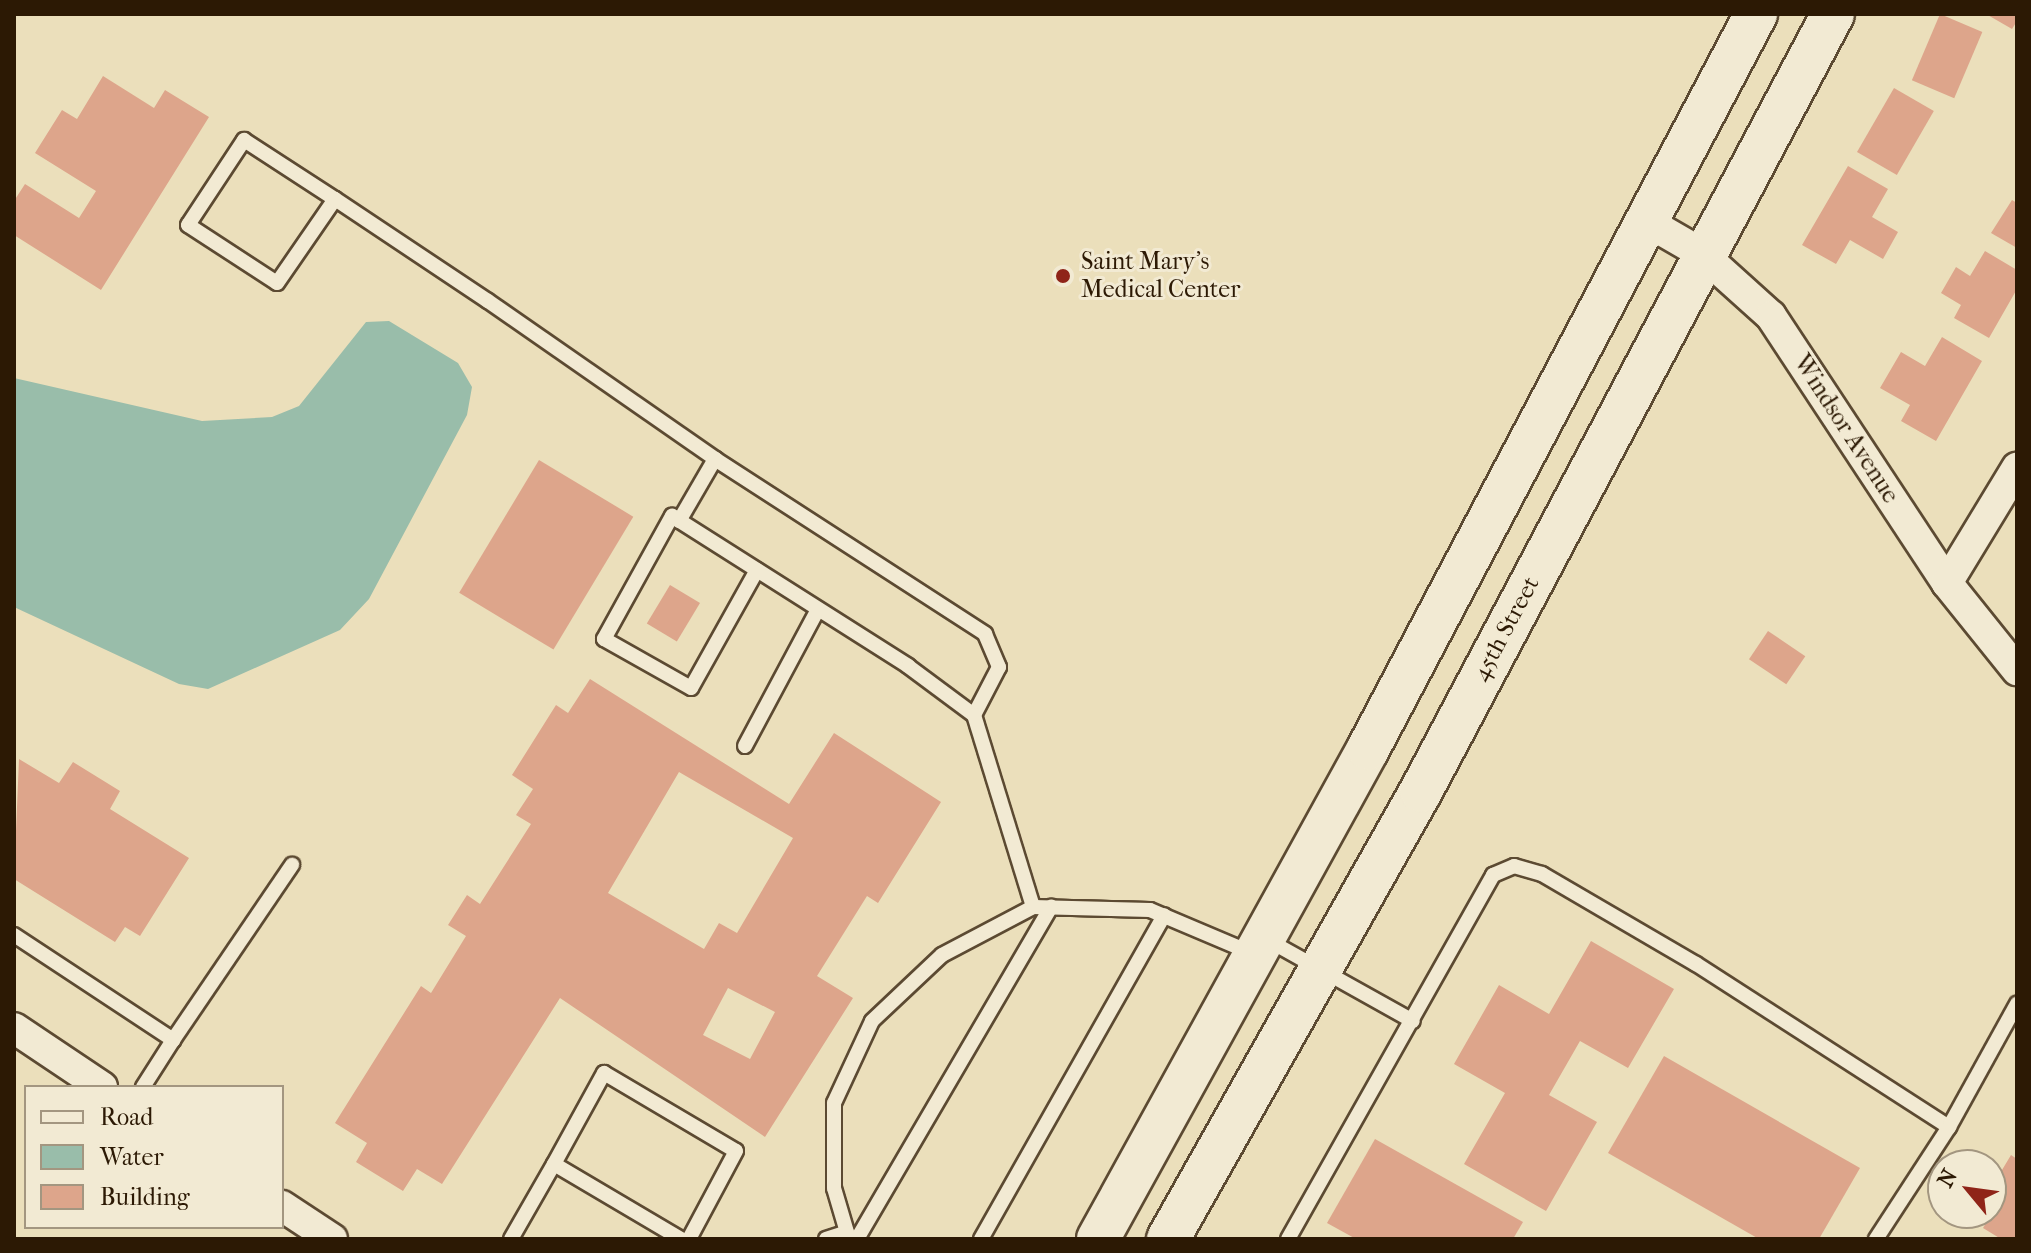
<!DOCTYPE html>
<style>
body{margin:0}
#map{position:relative;width:2031px;height:1253px;overflow:hidden;background:#ebdfbb;font-family:"IM FELL French Canon",serif}
div>[style]{position:absolute}
.water>*{inset:0;background:#99bdaa}
.building>*{inset:0;background:#dda58b;transform-origin:0 0}
.roads{filter:drop-shadow(2px 0 #5c4a32) drop-shadow(-2px 0 #5c4a32) drop-shadow(0 2px #5c4a32) drop-shadow(0 -2px #5c4a32)}
.service>*{height:14px;margin:-7px;padding:0 7px;transform-origin:7px;border-radius:7px;background:#f2ead3}
.minor>*{height:30px;margin:-15px;padding:0 15px;transform-origin:15px;border-radius:15px;background:#f2ead3}
.secondary>*{height:42px;margin:-21px;padding:0 21px;transform-origin:21px;border-radius:21px;background:#f2ead3}
.dots>*{width:22px;height:22px;translate:-50% -50%;box-sizing:border-box;border:4px solid #f2ead3;border-radius:50%}
span{translate:-50% -50%;white-space:nowrap;text-align:center;line-height:1.15;-webkit-text-stroke:6px #f2ead3;paint-order:stroke}
.poi-label{font-size:24px;color:#2c1904}
.left{translate:0 -50%;text-align:left}
.street-label{font-size:24px;color:#2c1904}
.frame{position:absolute;inset:0;border:16px solid #2c1904;pointer-events:none}
.legend{position:absolute;left:24px;top:1085px;width:260px;height:144px;box-sizing:border-box;background:#f2ead3;border:2px solid #a39680;margin:0;padding:10px 14px;list-style:none;font-size:24px;color:#2c1904}
.legend li{display:flex;align-items:center;gap:16px;height:40px}
.legend b{width:40px;border:2px solid #a39680}
.north{position:absolute;left:1927px;top:1149px;width:80px;height:80px;box-sizing:border-box;background:#f2ead3;border:2px solid #a39680;border-radius:50%;rotate:299deg;font-size:22px;font-weight:700;line-height:32px;text-align:center;color:#2c1904}
.north::after{content:'';display:block;margin:auto;width:28px;height:36px;background:#8f2418;clip-path:polygon(50% 0,100% 100%,50% 72%,0 100%)}
</style>
<div id="map">
<div class="water">
<div style="clip-path:polygon(389px 321px,458px 363px,472px 387px,467px 415px,369px 599px,340px 630px,208px 689px,179px 684px,14px 607px,14px 378px,202px 421px,272px 417px,299px 406px,366px 322px)"></div>
</div>
<div class="building">
<div style="left:1940px;top:14px;width:46px;height:72px;rotate:23deg"></div>
<div style="clip-path:polygon(1986px 14px,2017px 14px,2017px 21px,2012px 29px)"></div>
<div style="clip-path:polygon(103px 76px,154px 108px,165px 90px,209px 117px,101px 290px,14px 235px,14px 201px,25px 184px,79px 218px,96px 191px,35px 153px,62px 110px,77px 119px)"></div>
<div style="left:1894px;top:88px;width:46px;height:74px;rotate:30deg"></div>
<div style="clip-path:polygon(1848px 166px,1888px 189px,1872px 217px,1898px 232px,1883px 259px,1850px 240px,1836px 264px,1802px 245px)"></div>
<div style="clip-path:polygon(2012px 200px,2017px 203px,2017px 248px,1991px 233px)"></div>
<div style="clip-path:polygon(1985px 251px,2017px 270px,2017px 289px,1989px 338px,1954px 318px,1961px 305px,1941px 293px,1956px 267px,1970px 276px)"></div>
<div style="clip-path:polygon(1942px 337px,1982px 361px,1936px 441px,1901px 421px,1910px 405px,1880px 388px,1901px 352px,1925px 366px)"></div>
<div style="left:539px;top:460px;width:110px;height:155px;rotate:31deg"></div>
<div style="left:670px;top:585px;width:35px;height:45px;rotate:31deg"></div>
<div style="left:1768px;top:631px;width:45px;height:34px;rotate:34deg"></div>
<div style="clip-path:polygon(evenodd,590px 679px,789px 804px,834px 733px,941px 802px,878px 903px,867px 896px,817px 976px,853px 998px,765px 1137px,560px 998px,442px 1184px,417px 1169px,403px 1191px,356px 1162px,367px 1143px,335px 1123px,421px 986px,431px 993px,466px 936px,448px 925px,467px 895px,480px 904px,531px 824px,516px 815px,533px 789px,512px 775px,556px 705px,568px 713px,590px 679px,679px 772px,793px 838px,737px 933px,719px 923px,704px 949px,608px 893px,679px 772px,590px 679px,728px 988px,775px 1012px,750px 1059px,703px 1035px,728px 988px)"></div>
<div style="clip-path:polygon(19px 759px,59px 783px,73px 762px,120px 791px,110px 809px,189px 858px,140px 936px,125px 927px,115px 942px,14px 879px)"></div>
<div style="clip-path:polygon(1591px 941px,1674px 989px,1628px 1068px,1580px 1041px,1549px 1095px,1597px 1122px,1546px 1211px,1464px 1164px,1505px 1093px,1454px 1064px,1499px 985px,1549px 1014px)"></div>
<div style="clip-path:polygon(1664px 1056px,1860px 1168px,1819px 1239px,1759px 1239px,1608px 1153px)"></div>
<div style="clip-path:polygon(1375px 1139px,1523px 1222px,1513px 1239px,1356px 1239px,1327px 1223px)"></div>
<div style="clip-path:polygon(2011px 1155px,2017px 1159px,2017px 1239px,2001px 1239px,1983px 1228px,2005px 1192px,1993px 1185px)"></div>
</div>
<div class="roads">
<div class="service">
<div style="left:335px;top:199px;width:102px;rotate:124.6deg"></div>
<div style="left:277px;top:283px;width:106px;rotate:-146.9deg"></div>
<div style="left:188px;top:225px;width:102px;rotate:-56.6deg"></div>
<div style="left:244px;top:140px;width:108px;rotate:33deg"></div>
<div style="left:335px;top:199px;width:184px;rotate:33.7deg"></div>
<div style="left:488px;top:301px;width:277px;rotate:34.8deg"></div>
<div style="left:715px;top:459px;width:322px;rotate:32.9deg"></div>
<div style="left:985px;top:634px;width:36px;rotate:67deg"></div>
<div style="left:999px;top:667px;width:54px;rotate:117.5deg"></div>
<div style="left:679px;top:521px;width:72px;rotate:-59.9deg"></div>
<div style="left:757px;top:570px;width:135px;rotate:119.2deg"></div>
<div style="left:691px;top:688px;width:100px;rotate:-150.6deg"></div>
<div style="left:604px;top:639px;width:141px;rotate:-61.1deg"></div>
<div style="left:672px;top:516px;width:280px;rotate:32.4deg"></div>
<div style="left:908px;top:666px;width:82px;rotate:36.6deg"></div>
<div style="left:974px;top:715px;width:201px;rotate:72.9deg"></div>
<div style="left:745px;top:746px;width:155px;rotate:-61.9deg"></div>
<div style="left:14px;top:935px;width:191px;rotate:33.4deg"></div>
<div style="left:173px;top:1040px;width:56px;rotate:122.6deg"></div>
<div style="left:1266px;top:939px;width:168px;rotate:29.2deg"></div>
<div style="left:173px;top:1040px;width:212px;rotate:-55.8deg"></div>
<div style="left:1949px;top:1127px;width:141px;rotate:-61.1deg"></div>
<div style="left:554px;top:1164px;width:104px;rotate:-61.2deg"></div>
<div style="left:604px;top:1073px;width:153px;rotate:30.6deg"></div>
<div style="left:736px;top:1151px;width:100px;rotate:118.1deg"></div>
<div style="left:511px;top:1239px;width:86px;rotate:-60.2deg"></div>
<div style="left:554px;top:1164px;width:147px;rotate:30.6deg"></div>
<div style="left:826px;top:1239px;width:22px;rotate:-18deg"></div>
<div style="left:849px;top:1239px;width:53px;rotate:-106.4deg"></div>
<div style="left:834px;top:1188px;width:85px;rotate:-90deg"></div>
<div style="left:834px;top:1103px;width:90px;rotate:-65.1deg"></div>
<div style="left:872px;top:1021px;width:96px;rotate:-43.3deg"></div>
<div style="left:942px;top:955px;width:103px;rotate:-27.8deg"></div>
<div style="left:1033px;top:907px;width:117px;rotate:1.5deg"></div>
<div style="left:1150px;top:910px;width:111px;rotate:22.9deg"></div>
<div style="left:857px;top:1239px;width:385px;rotate:-59.7deg"></div>
<div style="left:981px;top:1239px;width:372px;rotate:-60.5deg"></div>
<div style="left:1288px;top:1239px;width:418px;rotate:-60.6deg"></div>
<div style="left:1493px;top:875px;width:23px;rotate:-23deg"></div>
<div style="left:1514px;top:866px;width:29px;rotate:16deg"></div>
<div style="left:1542px;top:874px;width:178px;rotate:30.3deg"></div>
<div style="left:1696px;top:964px;width:301px;rotate:32.8deg"></div>
<div style="left:1949px;top:1127px;width:134px;rotate:123.1deg"></div>
</div>
<div class="minor">
<div style="left:1644px;top:220px;width:66px;rotate:30.1deg"></div>
<div style="left:1701px;top:253px;width:94px;rotate:42deg"></div>
<div style="left:1771px;top:316px;width:320px;rotate:56.6deg"></div>
<div style="left:1947px;top:583px;width:112px;rotate:51.2deg"></div>
<div style="left:1947px;top:583px;width:135px;rotate:-58.7deg"></div>
<div style="left:14px;top:1028px;width:106px;rotate:33.8deg"></div>
<div style="left:282px;top:1206px;width:60px;rotate:33.4deg"></div>
</div>
<div class="secondary">
<div style="left:1098px;top:1239px;width:559px;rotate:-61.14deg"></div>
<div style="left:1368px;top:749px;width:831px;rotate:-62.17deg"></div>
<div style="left:1168px;top:1239px;width:515px;rotate:-60.55deg"></div>
<div style="left:1421px;top:791px;width:879px;rotate:-62.07deg"></div>
</div>
</div>
<div class="dots">
<div style="left:1063px;top:276px;background:#8f2418"></div>
</div>
<div class="poi-label">
<span class="left" style="left:1081px;top:276px">Saint Mary's<br>Medical Center</span>
</div>
<div class="street-label">
<span style="left:1846px;top:429px;rotate:57deg">Windsor Avenue</span>
<span style="left:1506px;top:629px;rotate:-62deg">45th Street</span>
</div>
<div class="frame"></div>
<ul class="legend">
<li><b style="height:10px;background:#f2ead3"></b>Road</li>
<li><b style="height:22px;background:#99bdaa"></b>Water</li>
<li><b style="height:22px;background:#dda58b"></b>Building</li>
</ul>
<div class="north">N</div>
</div>
